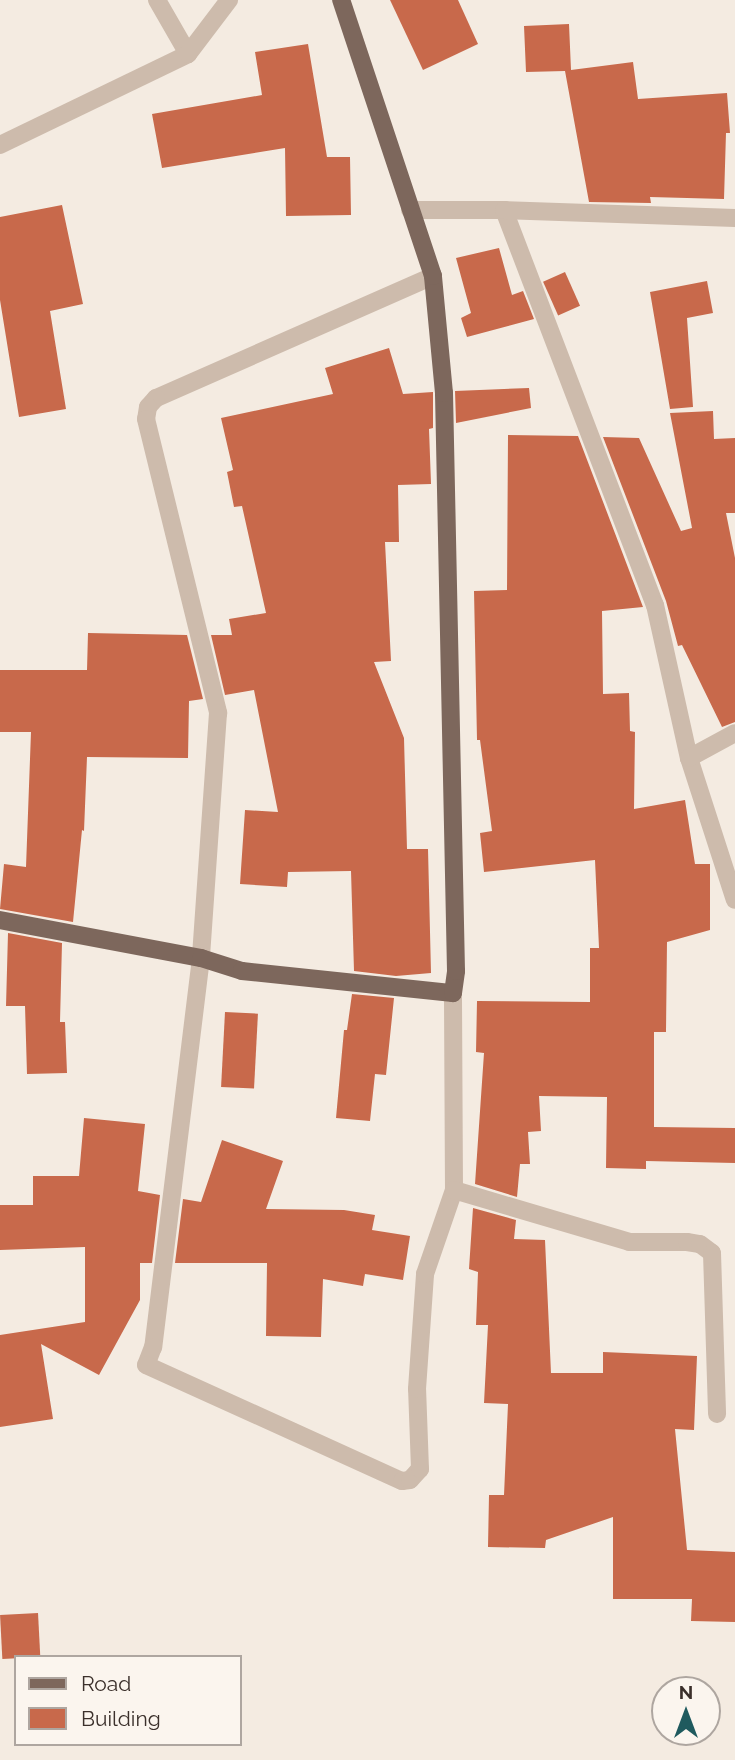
<!DOCTYPE html>
<style>
body{margin:0}
#map{position:relative;width:735px;height:1760px;overflow:hidden;background:#f4ebe1;font-family:Raleway,sans-serif}
div>[style]{position:absolute}
.building>*{inset:0;background:#c8694b;transform-origin:0 0}
.minor>*{height:18px;margin:-9px;padding:0 9px;transform-origin:9px;border-radius:9px;background:#cdbbac}
.major>*{height:18px;margin:-9px;padding:0 9px;transform-origin:9px;border-radius:9px;background:#7d675c}
span{translate:-50% -50%;white-space:nowrap;text-align:center;line-height:1.15;-webkit-text-stroke:5px #fbf5ee;paint-order:stroke}
.legend{position:absolute;left:14px;top:1655px;width:228px;height:91px;box-sizing:border-box;background:#fbf5ee;border:2px solid #aea6a0;margin:0;padding:9px 12px;list-style:none;font-size:21px;color:#3b302b}
.legend li{display:flex;align-items:center;gap:14px;height:35px}
.legend b{width:35px;border:2px solid #aea6a0}
.north{position:absolute;left:651px;top:1676px;width:70px;height:70px;box-sizing:border-box;background:#fbf5ee;border:2px solid #aea6a0;border-radius:50%;rotate:0deg;font-size:19px;font-weight:700;line-height:28px;text-align:center;color:#3b302b}
.north::after{content:'';display:block;margin:auto;width:24px;height:32px;background:#1f5a5e;clip-path:polygon(50% 0,100% 100%,50% 72%,0 100%)}
</style>
<div id="map">
<div class="building">
<div style="clip-path:polygon(390px 0,458px 0,478px 44px,423px 70px)"></div>
<div style="clip-path:polygon(569px 24px,571px 70px,633px 62px,638px 99px,727px 93px,730px 133px,726px 133px,724px 199px,650px 197px,651px 203px,589px 202px,565px 71px,526px 72px,524px 26px)"></div>
<div style="clip-path:polygon(308px 44px,327px 157px,350px 157px,351px 215px,286px 216px,285px 148px,162px 168px,152px 114px,262px 95px,255px 52px)"></div>
<div style="clip-path:polygon(62px 205px,83px 304px,50px 311px,66px 409px,19px 417px,0 300px,0 217px)"></div>
<div style="clip-path:polygon(499px 248px,512px 295px,523px 291px,534px 319px,467px 337px,461px 318px,471px 313px,456px 258px)"></div>
<div style="left:565px;top:272px;width:37px;height:24px;rotate:66deg"></div>
<div style="clip-path:polygon(707px 281px,713px 313px,687px 318px,693px 407px,670px 409px,650px 292px)"></div>
<div style="clip-path:polygon(389px 348px,403px 394px,433px 392px,433px 428px,429px 429px,431px 484px,398px 485px,399px 542px,385px 542px,391px 661px,374px 662px,404px 738px,407px 849px,428px 849px,431px 973px,396px 976px,354px 971px,351px 871px,288px 872px,287px 887px,240px 884px,245px 810px,278px 812px,254px 690px,225px 695px,211px 635px,232px 635px,229px 619px,266px 613px,242px 506px,234px 507px,227px 472px,233px 470px,221px 418px,333px 394px,325px 368px)"></div>
<div style="clip-path:polygon(529px 388px,531px 408px,456px 423px,455px 391px)"></div>
<div style="clip-path:polygon(713px 411px,714px 439px,735px 438px,735px 513px,726px 513px,735px 558px,735px 722px,722px 727px,682px 645px,678px 646px,666px 601px,603px 437px,639px 438px,681px 531px,692px 528px,670px 413px)"></div>
<div style="clip-path:polygon(508px 435px,578px 436px,643px 607px,602px 611px,603px 694px,629px 693px,630px 731px,635px 732px,634px 809px,685px 800px,695px 864px,710px 864px,710px 930px,667px 942px,666px 1032px,654px 1032px,654px 1127px,735px 1128px,735px 1163px,646px 1161px,646px 1169px,606px 1168px,607px 1097px,539px 1096px,541px 1131px,528px 1132px,530px 1164px,520px 1164px,517px 1197px,475px 1184px,484px 1053px,476px 1052px,477px 1001px,590px 1002px,590px 948px,599px 948px,595px 860px,484px 872px,480px 833px,492px 831px,480px 740px,477px 740px,474px 591px,507px 590px)"></div>
<div style="clip-path:polygon(88px 633px,187px 635px,203px 699px,189px 701px,188px 758px,87px 757px,84px 831px,82px 830px,73px 922px,0 909px,4px 864px,26px 867px,31px 732px,0 732px,0 670px,87px 670px)"></div>
<div style="clip-path:polygon(8px 933px,62px 943px,60px 1022px,65px 1022px,67px 1073px,27px 1074px,25px 1006px,6px 1006px)"></div>
<div style="clip-path:polygon(352px 994px,394px 998px,386px 1075px,375px 1074px,370px 1121px,336px 1118px,344px 1030px,347px 1030px)"></div>
<div style="left:225px;top:1012px;width:33px;height:75px;rotate:3deg"></div>
<div style="clip-path:polygon(84px 1118px,145px 1124px,138px 1191px,160px 1195px,152px 1263px,140px 1263px,140px 1300px,99px 1375px,41px 1344px,53px 1419px,0 1427px,0 1335px,85px 1322px,85px 1247px,0 1250px,0 1205px,33px 1205px,33px 1176px,79px 1176px)"></div>
<div style="clip-path:polygon(222px 1140px,283px 1161px,266px 1209px,344px 1210px,375px 1215px,372px 1230px,410px 1236px,403px 1280px,365px 1274px,363px 1286px,323px 1279px,321px 1337px,266px 1336px,267px 1263px,175px 1263px,183px 1199px,201px 1202px)"></div>
<div style="clip-path:polygon(473px 1208px,516px 1220px,514px 1239px,545px 1240px,551px 1373px,603px 1373px,603px 1352px,697px 1356px,694px 1430px,675px 1429px,687px 1550px,735px 1552px,735px 1622px,691px 1621px,692px 1599px,613px 1599px,613px 1517px,546px 1540px,545px 1548px,488px 1547px,489px 1495px,504px 1495px,508px 1404px,484px 1403px,488px 1325px,476px 1325px,478px 1272px,469px 1269px)"></div>
<div style="left:38px;top:1613px;width:44px;height:38px;rotate:87deg"></div>
</div>
<div class="minor">
<div style="left:157px;top:0;width:62px;rotate:60.1deg"></div>
<div style="left:0;top:145px;width:209px;rotate:-25.8deg"></div>
<div style="left:188px;top:54px;width:68px;rotate:-52.8deg"></div>
<div style="left:410px;top:210px;width:94px"></div>
<div style="left:504px;top:210px;width:423px;rotate:69.1deg"></div>
<div style="left:655px;top:605px;width:157px;rotate:77.5deg"></div>
<div style="left:689px;top:758px;width:149px;rotate:72.1deg"></div>
<div style="left:504px;top:210px;width:231px;rotate:2deg"></div>
<div style="left:433px;top:276px;width:303px;rotate:156.2deg"></div>
<div style="left:156px;top:398px;width:12px;rotate:132deg"></div>
<div style="left:148px;top:407px;width:12px;rotate:99deg"></div>
<div style="left:146px;top:419px;width:303px;rotate:76.2deg"></div>
<div style="left:218px;top:713px;width:246px;rotate:94deg"></div>
<div style="left:201px;top:958px;width:392px;rotate:97deg"></div>
<div style="left:153px;top:1347px;width:19px;rotate:111deg"></div>
<div style="left:146px;top:1365px;width:281px;rotate:24.4deg"></div>
<div style="left:402px;top:1481px;width:8px;rotate:-7deg"></div>
<div style="left:410px;top:1480px;width:15px;rotate:-48deg"></div>
<div style="left:420px;top:1469px;width:80px;rotate:-92.1deg"></div>
<div style="left:417px;top:1389px;width:115px;rotate:-86deg"></div>
<div style="left:425px;top:1274px;width:89px;rotate:-71deg"></div>
<div style="left:454px;top:1190px;width:197px;rotate:-90.3deg"></div>
<div style="left:689px;top:758px;width:52px;rotate:-28.5deg"></div>
<div style="left:454px;top:1190px;width:183px;rotate:16.5deg"></div>
<div style="left:629px;top:1242px;width:58px"></div>
<div style="left:687px;top:1242px;width:13px;rotate:9deg"></div>
<div style="left:700px;top:1244px;width:15px;rotate:37deg"></div>
<div style="left:712px;top:1253px;width:161px;rotate:88.2deg"></div>
</div>
<div class="major">
<div style="left:0;top:920px;width:205px;rotate:10.7deg"></div>
<div style="left:201px;top:958px;width:43px;rotate:17.6deg"></div>
<div style="left:242px;top:971px;width:212px;rotate:6deg"></div>
<div style="left:453px;top:993px;width:22px;rotate:-82deg"></div>
<div style="left:456px;top:971px;width:578px;rotate:-91.19deg"></div>
<div style="left:444px;top:393px;width:118px;rotate:-95.4deg"></div>
<div style="left:433px;top:276px;width:291px;rotate:-108.4deg"></div>
</div>
<ul class="legend">
<li><b style="height:9px;background:#7d675c"></b>Road</li>
<li><b style="height:19px;background:#c8694b"></b>Building</li>
</ul>
<div class="north">N</div>
</div>
